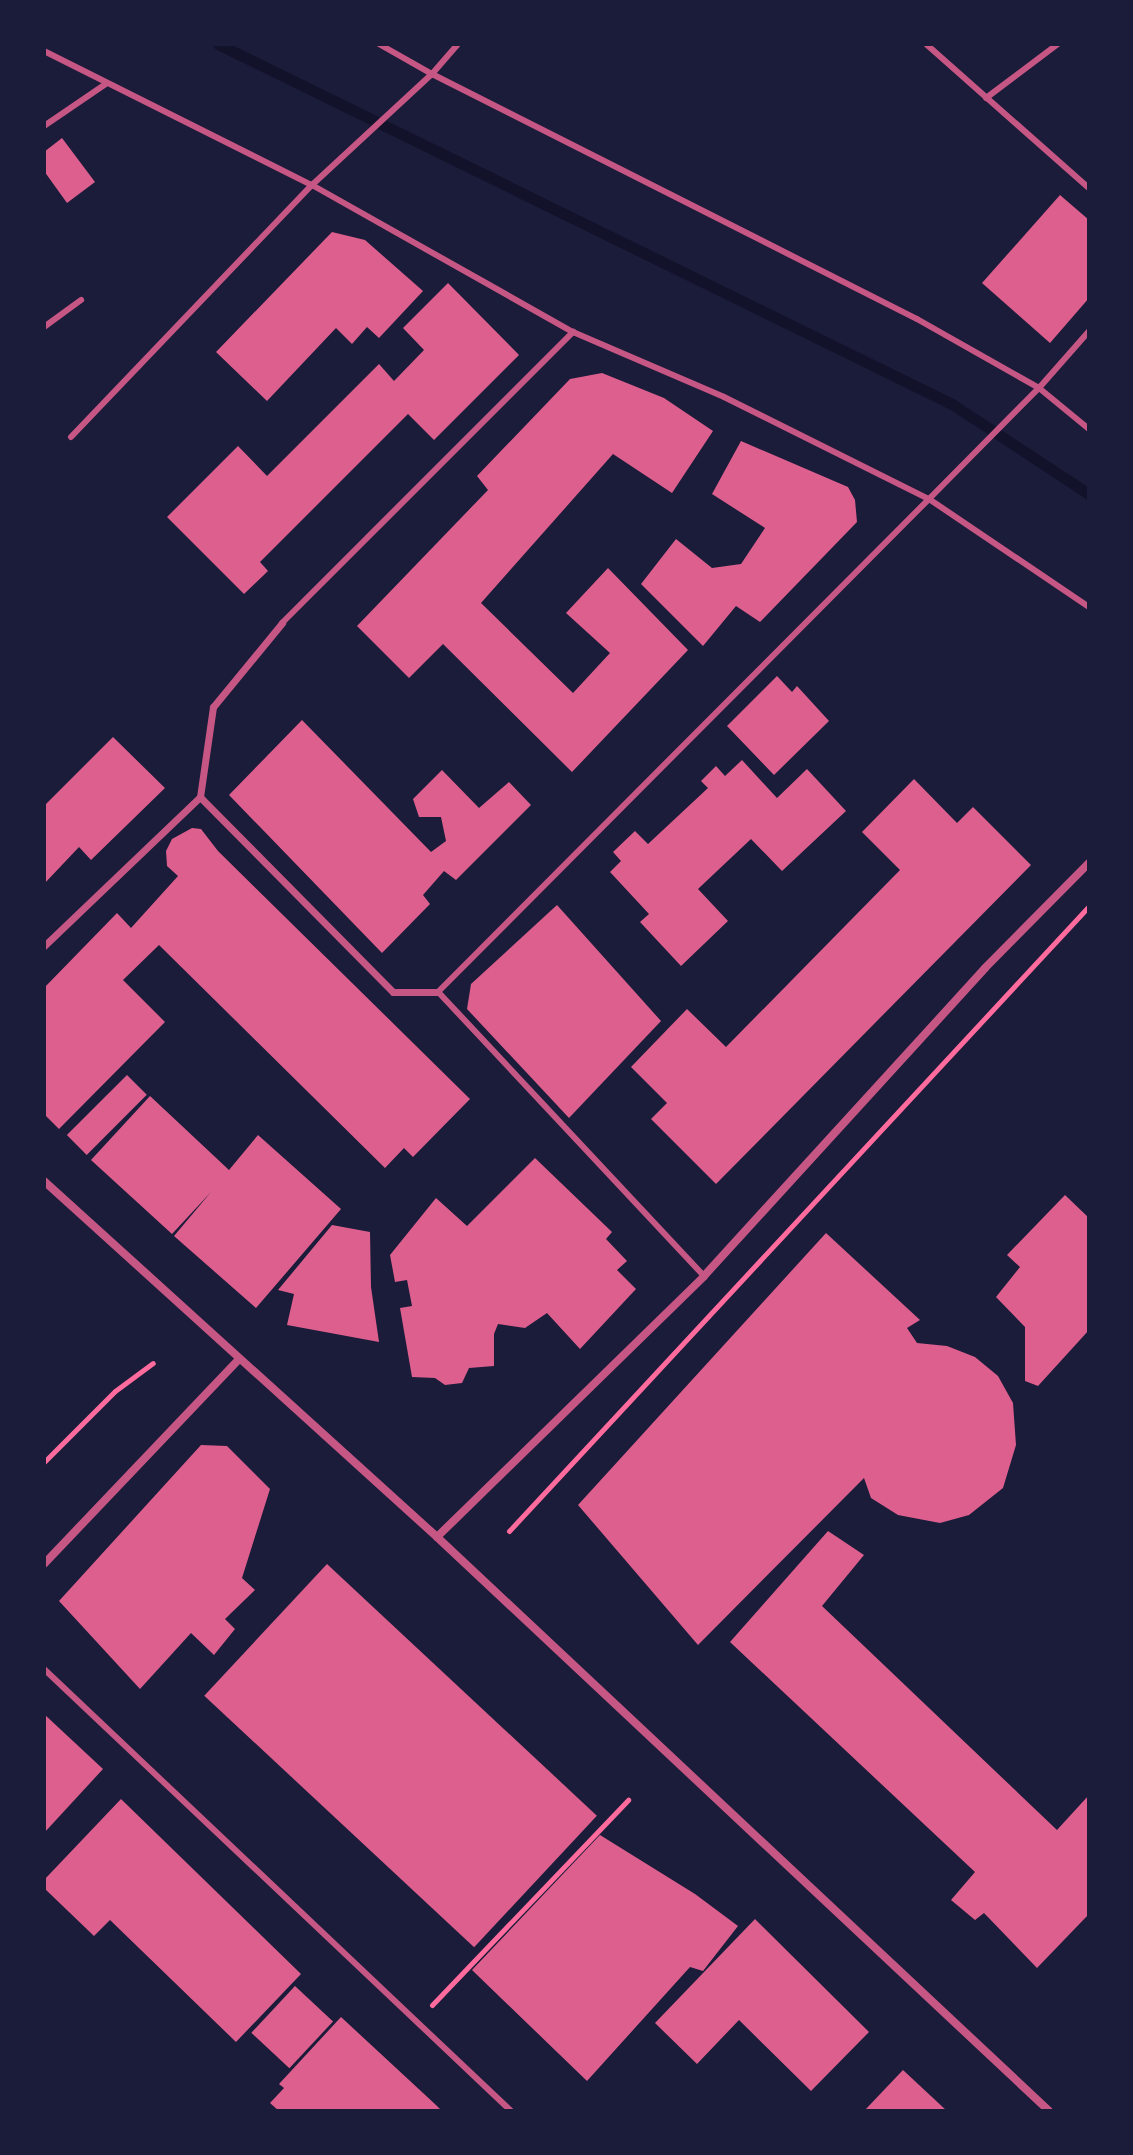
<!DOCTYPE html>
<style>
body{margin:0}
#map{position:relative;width:1133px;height:2155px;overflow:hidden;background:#1b1b3a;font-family:"PT Sans",sans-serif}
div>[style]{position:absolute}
.stream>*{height:11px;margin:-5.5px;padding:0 5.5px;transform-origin:5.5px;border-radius:5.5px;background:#12122b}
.building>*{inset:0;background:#dd5f8e;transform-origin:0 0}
.path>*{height:5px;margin:-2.5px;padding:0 2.5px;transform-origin:2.5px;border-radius:2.5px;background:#ff6b9d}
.service>*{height:6px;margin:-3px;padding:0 3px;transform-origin:3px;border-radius:3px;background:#c65784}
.pedestrian>*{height:7px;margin:-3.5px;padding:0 3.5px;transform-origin:3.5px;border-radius:3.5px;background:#c65784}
.minor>*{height:8px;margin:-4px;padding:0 4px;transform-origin:4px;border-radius:4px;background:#c65784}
span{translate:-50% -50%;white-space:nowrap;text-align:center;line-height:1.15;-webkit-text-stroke:7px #1b1b3a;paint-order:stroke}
.frame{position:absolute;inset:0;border:46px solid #1b1b3a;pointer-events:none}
</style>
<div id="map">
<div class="stream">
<div style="left:218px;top:44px;width:818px;rotate:26.13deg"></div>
<div style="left:952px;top:404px;width:164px;rotate:33.3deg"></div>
</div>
<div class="building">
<div style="clip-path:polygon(62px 138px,95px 182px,67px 203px,44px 171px,44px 152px)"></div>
<div style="clip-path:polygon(1060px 195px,1089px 220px,1089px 298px,1050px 343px,982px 283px)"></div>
<div style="clip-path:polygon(332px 232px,365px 240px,423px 291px,379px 338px,367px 327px,352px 344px,336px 328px,267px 401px,216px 352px)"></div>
<div style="clip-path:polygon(448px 283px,519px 355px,434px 440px,408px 414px,260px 562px,268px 571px,244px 594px,167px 517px,238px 446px,267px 476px,379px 364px,394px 381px,424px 350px,403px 328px)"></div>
<div style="clip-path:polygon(602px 373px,664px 398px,713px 431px,672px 493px,613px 454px,481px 603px,573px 693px,610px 653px,566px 613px,608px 568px,688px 650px,572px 772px,443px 644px,409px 678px,357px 626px,488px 490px,477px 476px,570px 379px)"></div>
<div style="clip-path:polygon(741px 441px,848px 487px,855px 500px,857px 522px,760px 622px,736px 606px,703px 646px,641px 584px,676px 539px,712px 568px,741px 564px,765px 528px,712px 494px)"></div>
<div style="clip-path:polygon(777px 676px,792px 692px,797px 686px,829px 721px,774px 775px,727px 726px)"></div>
<div style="clip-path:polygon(302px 720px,431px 852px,446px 841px,441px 817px,419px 817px,413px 799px,442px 770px,479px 808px,509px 782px,531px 805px,456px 880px,444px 871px,423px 895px,430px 904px,382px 953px,229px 795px)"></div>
<div style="clip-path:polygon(113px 737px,165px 788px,91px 860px,79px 847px,44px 884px,44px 806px)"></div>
<div style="clip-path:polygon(742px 760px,777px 798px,807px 769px,846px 811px,782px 871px,751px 839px,698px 889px,728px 921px,681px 966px,640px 922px,649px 914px,610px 872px,621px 861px,613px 852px,635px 831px,648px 844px,708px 788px,701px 781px,716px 766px,725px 776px)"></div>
<div style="clip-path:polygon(914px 779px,957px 823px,973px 807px,1031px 865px,716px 1184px,651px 1119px,667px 1103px,631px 1067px,687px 1009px,726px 1047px,900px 870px,862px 832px)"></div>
<div style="clip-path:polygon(192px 828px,201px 829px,218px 851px,470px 1099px,413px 1157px,404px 1148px,385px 1168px,159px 945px,123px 980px,165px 1022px,59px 1129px,44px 1114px,44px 988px,117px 913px,131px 928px,178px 876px,167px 866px,166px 851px,172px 839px)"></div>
<div style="clip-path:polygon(557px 905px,661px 1021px,569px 1118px,467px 1009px,471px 984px)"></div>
<div style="left:127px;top:1075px;width:28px;height:85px;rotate:45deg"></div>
<div style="clip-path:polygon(150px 1096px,229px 1170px,258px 1135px,341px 1209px,256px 1308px,174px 1236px,211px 1192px,172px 1234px,91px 1160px)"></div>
<div style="clip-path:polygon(535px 1158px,612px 1232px,606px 1239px,627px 1261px,617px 1270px,636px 1289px,580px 1349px,547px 1313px,525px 1328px,498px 1324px,494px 1334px,494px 1366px,469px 1368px,462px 1383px,445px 1385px,435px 1378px,412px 1377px,400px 1308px,412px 1306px,407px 1280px,395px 1282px,390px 1255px,436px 1198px,467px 1226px)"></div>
<div style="clip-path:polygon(1065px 1195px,1089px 1218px,1089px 1330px,1038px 1386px,1025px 1381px,1025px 1327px,996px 1297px,1020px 1267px,1007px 1255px)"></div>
<div style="clip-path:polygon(332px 1225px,370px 1232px,371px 1287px,379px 1342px,287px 1325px,294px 1294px,278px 1290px)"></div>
<div style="clip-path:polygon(826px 1233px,920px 1320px,907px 1328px,917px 1343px,947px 1346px,975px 1357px,998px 1376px,1013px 1403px,1016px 1445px,1003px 1488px,969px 1515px,940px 1523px,898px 1515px,871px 1498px,864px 1478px,698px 1645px,578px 1505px)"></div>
<div style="clip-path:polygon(201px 1445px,227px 1446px,270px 1489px,242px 1578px,255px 1590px,225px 1619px,235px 1629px,214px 1655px,191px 1633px,140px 1689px,59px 1601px)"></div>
<div style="clip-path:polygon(828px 1531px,864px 1555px,822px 1606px,1057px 1830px,1089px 1795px,1089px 1914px,1037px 1968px,984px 1913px,975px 1920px,951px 1900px,975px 1872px,730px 1642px)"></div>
<div style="left:327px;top:1564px;width:369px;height:180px;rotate:43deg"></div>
<div style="clip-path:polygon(44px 1714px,103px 1769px,44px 1833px)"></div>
<div style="clip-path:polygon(121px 1799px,301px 1974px,236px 2042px,110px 1920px,94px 1936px,44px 1888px,44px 1880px)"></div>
<div style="clip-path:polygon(600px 1835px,695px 1894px,738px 1926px,703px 1971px,690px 1967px,587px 2081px,472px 1970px)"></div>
<div style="clip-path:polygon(755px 1919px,869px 2032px,811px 2091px,739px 2020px,697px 2064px,655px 2023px)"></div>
<div style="left:295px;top:1986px;width:52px;height:64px;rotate:43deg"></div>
<div style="clip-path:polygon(341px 2017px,436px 2105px,442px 2111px,279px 2111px,270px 2103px,284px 2088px,279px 2084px)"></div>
<div style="clip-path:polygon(903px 2070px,947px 2111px,864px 2111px)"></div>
</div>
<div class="path">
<div style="left:44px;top:1462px;width:100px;rotate:-45deg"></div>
<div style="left:115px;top:1391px;width:47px;rotate:-36.4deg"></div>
<div style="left:509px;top:1531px;width:853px;rotate:-47.14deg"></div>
<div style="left:432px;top:2005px;width:284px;rotate:-46.3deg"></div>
</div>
<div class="service">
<div style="left:379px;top:44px;width:61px;rotate:29.5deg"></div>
<div style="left:432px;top:74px;width:543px;rotate:26.8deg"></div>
<div style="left:917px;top:319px;width:140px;rotate:29.5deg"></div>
<div style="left:1039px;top:388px;width:65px;rotate:39.4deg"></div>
<div style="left:926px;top:44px;width:217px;rotate:41.5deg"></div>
<div style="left:44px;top:51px;width:300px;rotate:26.6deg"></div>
<div style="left:312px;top:185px;width:300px;rotate:29.4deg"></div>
<div style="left:573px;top:332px;width:164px;rotate:23.3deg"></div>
<div style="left:724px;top:397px;width:229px;rotate:26.5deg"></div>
<div style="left:929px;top:499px;width:193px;rotate:34deg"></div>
<div style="left:986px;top:98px;width:90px;rotate:-36.9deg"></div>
<div style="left:44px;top:126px;width:76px;rotate:-34.3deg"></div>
<div style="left:44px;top:327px;width:46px;rotate:-36.1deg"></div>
<div style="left:71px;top:437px;width:349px;rotate:-46.3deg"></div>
<div style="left:312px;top:185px;width:163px;rotate:-42.8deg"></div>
<div style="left:432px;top:74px;width:40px;rotate:-49deg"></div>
<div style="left:282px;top:623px;width:412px;rotate:-45deg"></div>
<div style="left:704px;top:1276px;width:389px;rotate:-133.1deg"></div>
<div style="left:438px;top:992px;width:696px;rotate:-45.12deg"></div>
<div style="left:929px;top:499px;width:156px;rotate:-45.3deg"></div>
<div style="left:1039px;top:388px;width:76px;rotate:-48.7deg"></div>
<div style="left:44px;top:1669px;width:643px;rotate:43.42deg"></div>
</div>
<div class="pedestrian">
<div style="left:200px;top:797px;width:91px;rotate:-81.8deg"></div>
<div style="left:213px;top:707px;width:109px;rotate:-50.6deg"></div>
<div style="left:44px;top:946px;width:216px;rotate:-43.7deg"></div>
<div style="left:200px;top:797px;width:274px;rotate:45.3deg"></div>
<div style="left:393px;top:992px;width:45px"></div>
</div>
<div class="minor">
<div style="left:44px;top:1181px;width:530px;rotate:42.17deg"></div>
<div style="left:437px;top:1537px;width:839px;rotate:43.16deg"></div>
<div style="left:437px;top:1537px;width:373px;rotate:-44.3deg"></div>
<div style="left:704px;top:1276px;width:417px;rotate:-47.6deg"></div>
<div style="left:985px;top:968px;width:148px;rotate:-45.3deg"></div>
<div style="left:44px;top:1564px;width:283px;rotate:-46.4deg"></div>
</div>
<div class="frame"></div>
</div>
